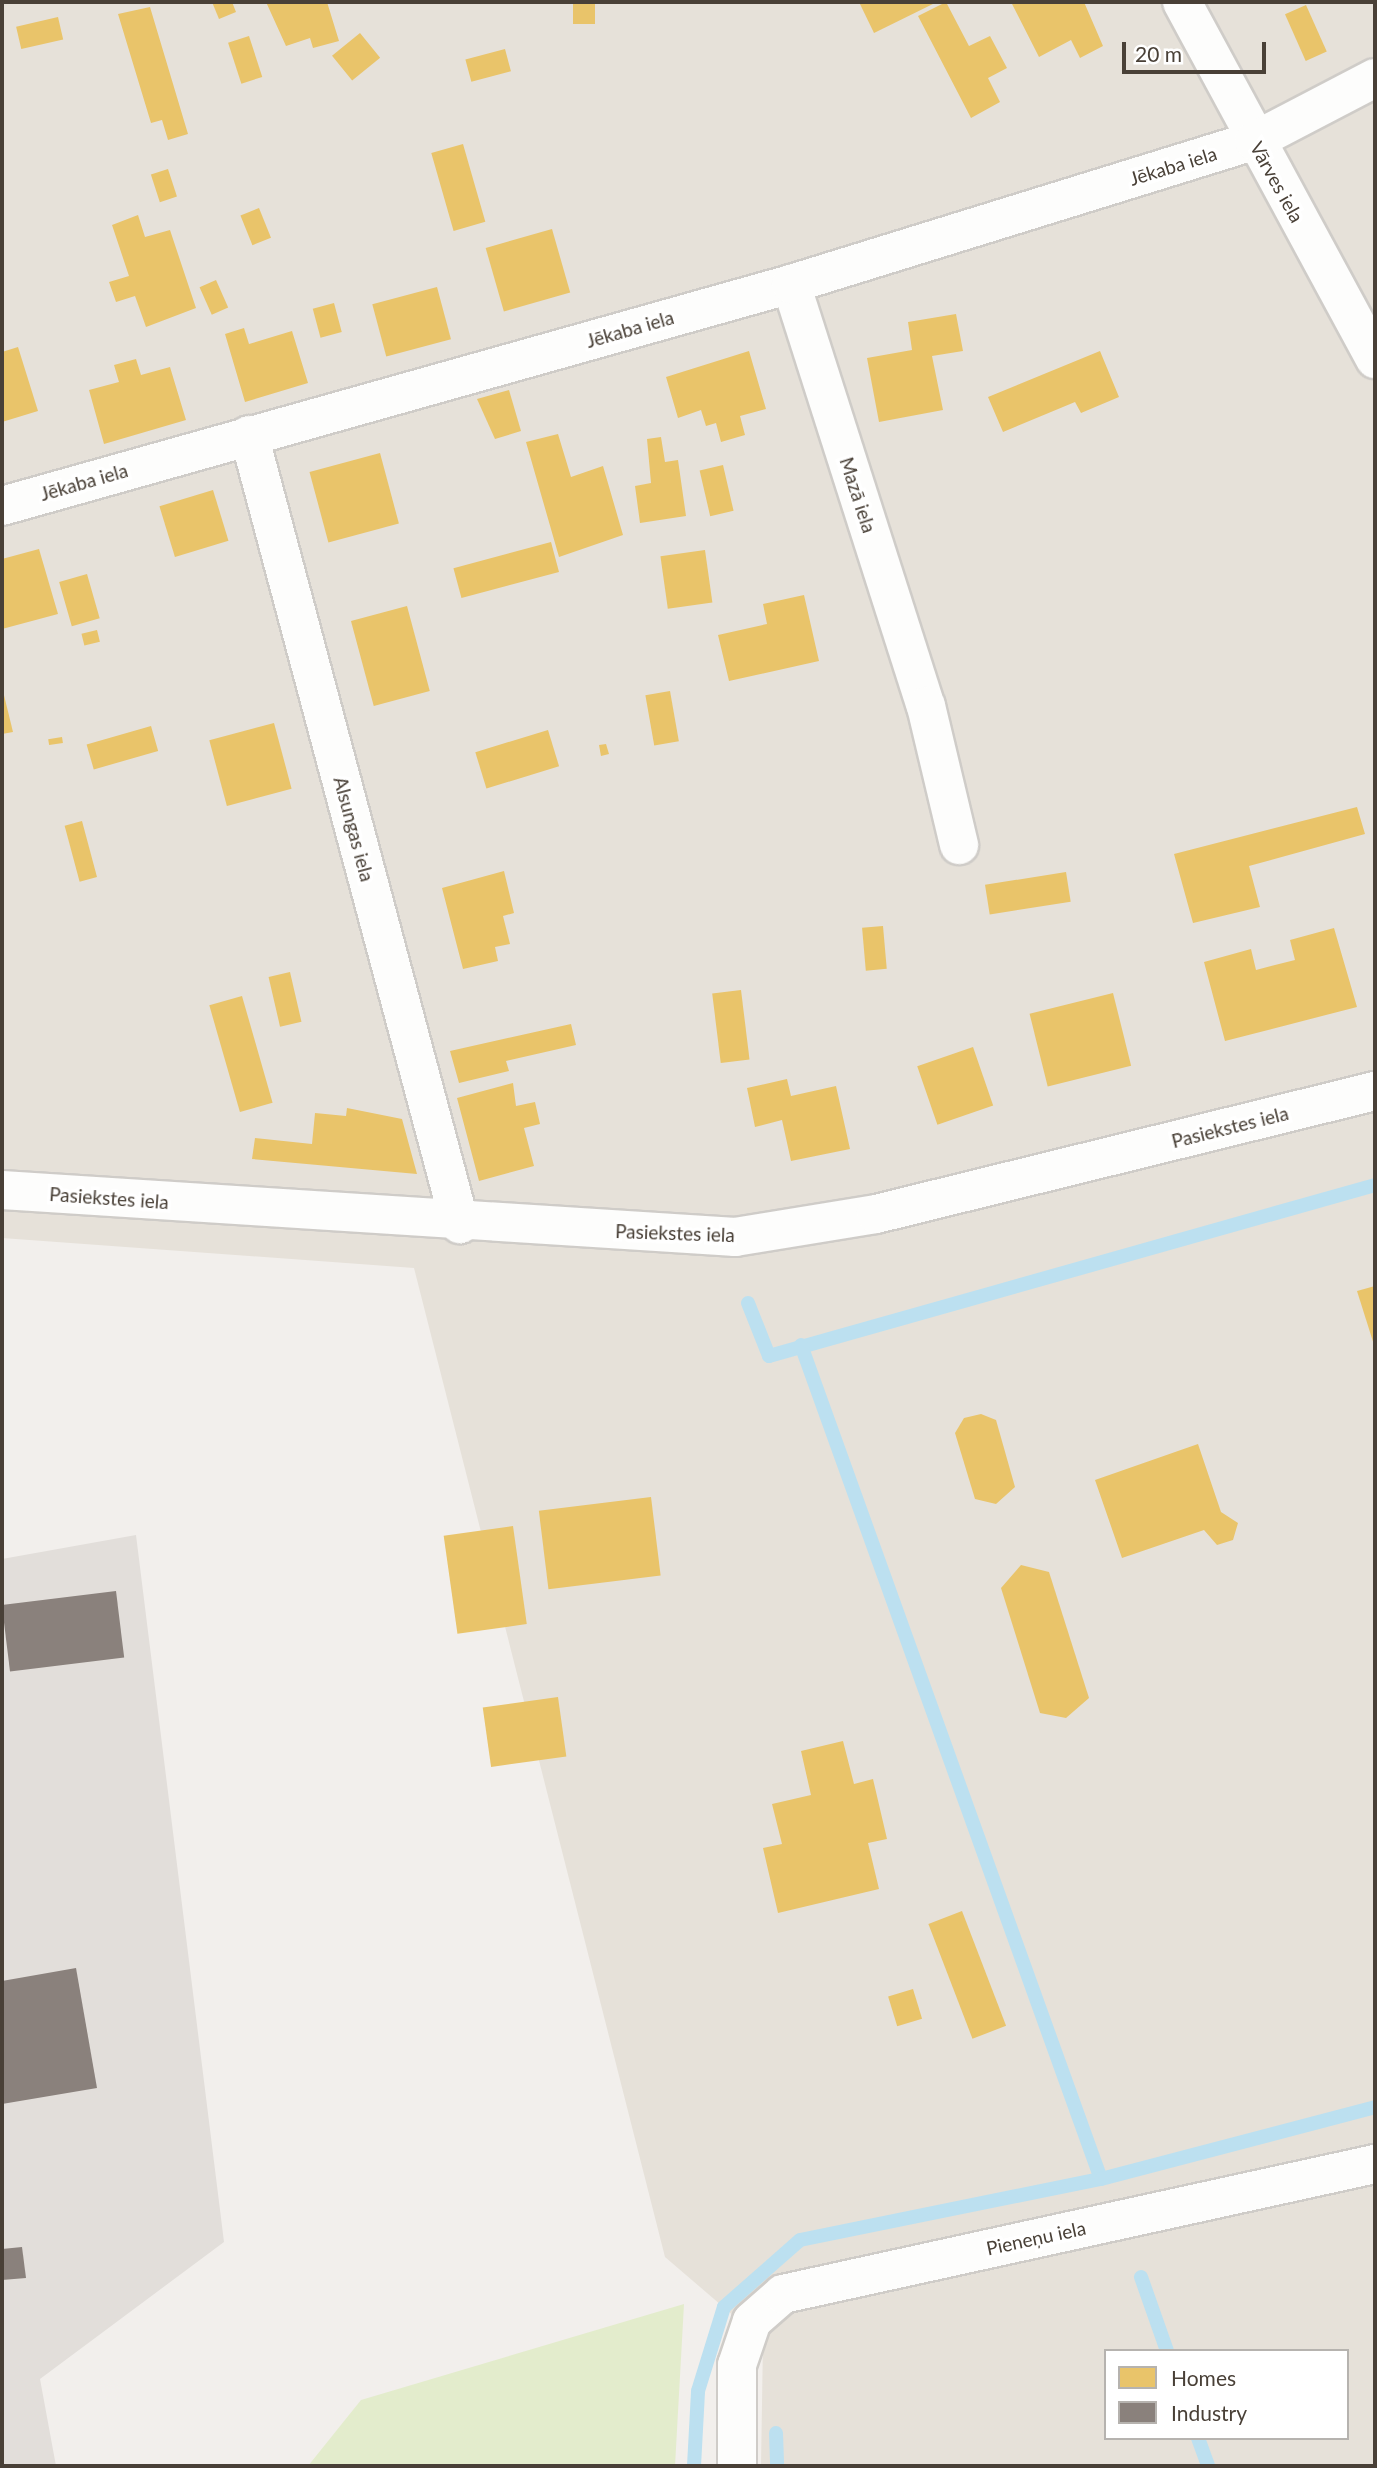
<!DOCTYPE html>
<meta charset="utf-8">
<style>
body{margin:0}
#map{position:relative;width:1377px;height:2468px;overflow:hidden;background:#f2efec;font-family:Lato,sans-serif}
div>[style]{position:absolute}
.residential>*{inset:0;background:#e6e1d9}
.industrial>*{inset:0;background:#e2deda}
.green>*{inset:0;background:#e3eccc}
.homes>*{inset:0;background:#e9c46a;transform-origin:0 0}
.industry>*{inset:0;background:#8a817c;transform-origin:0 0}
.stream>*{height:14px;margin:-7px;padding:0 7px;transform-origin:7px;border-radius:7px;background:#bce0f0}
.roads{filter:drop-shadow(2px 0 #cfccc8) drop-shadow(-2px 0 #cfccc8) drop-shadow(0 2px #cfccc8) drop-shadow(0 -2px #cfccc8)}
.street>*{height:38px;margin:-19px;padding:0 19px;transform-origin:19px;border-radius:19px;background:#fdfdfc}
span{translate:-50% -50%;white-space:nowrap;text-align:center;line-height:1.15;-webkit-text-stroke:7px #fff;paint-order:stroke}
.street-label{font-size:19px;color:#494037}
.frame{position:absolute;inset:0;border:4px solid #494037;pointer-events:none}
.legend{position:absolute;left:1104px;top:2349px;width:245px;height:91px;box-sizing:border-box;background:#fff;border:2px solid #b6b3af;margin:0;padding:9px 12px;list-style:none;font-size:21px;color:#494037}
.legend li{display:flex;align-items:center;gap:14px;height:35px}
.legend b{width:35px;border:2px solid #b6b3af}
.scale{position:absolute;left:1122px;top:42px;width:144px;height:32px;box-sizing:border-box;border:4px solid #494037;border-top:0;padding-left:9px;font-size:21px;line-height:24px;white-space:nowrap;color:#494037;-webkit-text-stroke:5px #fff;paint-order:stroke}
</style>
<div id="map">
<div class="residential">
<div style="clip-path:polygon(evenodd,2px 2px,1375px 2px,1375px 2466px,761px 2466px,763px 2341px,665px 2257px,414px 1268px,2px 1238px,2px 2px,1106px 2351px,1347px 2351px,1347px 2438px,1106px 2438px,1106px 2351px)"></div>
</div>
<div class="industrial">
<div style="clip-path:polygon(136px 1535px,224px 2242px,40px 2379px,56px 2466px,2px 2466px,2px 1559px)"></div>
</div>
<div class="green">
<div style="clip-path:polygon(684px 2304px,675px 2466px,308px 2466px,361px 2400px)"></div>
</div>
<div class="homes">
<div style="clip-path:polygon(212px 2px,232px 2px,236px 12px,219px 19px)"></div>
<div style="clip-path:polygon(266px 2px,327px 2px,339px 41px,313px 48px,310px 38px,286px 46px)"></div>
<div style="left:573px;top:2px;width:22px;height:22px"></div>
<div style="clip-path:polygon(859px 2px,937px 2px,874px 33px)"></div>
<div style="clip-path:polygon(946px 2px,969px 46px,990px 36px,1007px 68px,988px 78px,1000px 102px,971px 118px,918px 16px)"></div>
<div style="clip-path:polygon(1011px 2px,1084px 2px,1103px 46px,1080px 58px,1071px 40px,1039px 57px)"></div>
<div style="left:1306px;top:5px;width:51px;height:23px;rotate:66deg"></div>
<div style="clip-path:polygon(150px 7px,188px 134px,168px 140px,162px 120px,151px 123px,118px 14px)"></div>
<div style="left:58px;top:17px;width:23px;height:43px;rotate:77deg"></div>
<div style="left:360px;top:33px;width:32px;height:36px;rotate:51deg"></div>
<div style="left:249px;top:36px;width:43px;height:22px;rotate:72deg"></div>
<div style="left:505px;top:49px;width:23px;height:41px;rotate:75deg"></div>
<div style="left:463px;top:144px;width:81px;height:33px;rotate:74deg"></div>
<div style="left:168px;top:169px;width:29px;height:18px;rotate:72deg"></div>
<div style="left:259px;top:208px;width:32px;height:20px;rotate:68deg"></div>
<div style="clip-path:polygon(138px 215px,145px 237px,170px 230px,196px 308px,146px 327px,135px 296px,116px 302px,109px 282px,129px 276px,112px 225px)"></div>
<div style="left:552px;top:229px;width:66px;height:69px;rotate:74deg"></div>
<div style="left:216px;top:280px;width:30px;height:18px;rotate:66deg"></div>
<div style="left:437px;top:287px;width:54px;height:67px;rotate:75deg"></div>
<div style="left:334px;top:303px;width:30px;height:22px;rotate:75deg"></div>
<div style="clip-path:polygon(956px 314px,963px 351px,932px 356px,943px 410px,879px 422px,867px 358px,912px 350px,908px 322px)"></div>
<div style="clip-path:polygon(244px 328px,249px 344px,292px 331px,308px 383px,245px 402px,225px 334px)"></div>
<div style="clip-path:polygon(18px 347px,38px 411px,2px 422px,2px 352px)"></div>
<div style="clip-path:polygon(749px 351px,766px 409px,740px 416px,745px 435px,721px 442px,716px 423px,706px 426px,701px 410px,678px 418px,666px 377px)"></div>
<div style="clip-path:polygon(1100px 351px,1119px 397px,1081px 413px,1075px 402px,1003px 432px,988px 397px)"></div>
<div style="clip-path:polygon(136px 359px,141px 375px,170px 367px,186px 420px,104px 444px,89px 390px,119px 382px,114px 365px)"></div>
<div style="clip-path:polygon(509px 390px,521px 431px,495px 439px,477px 399px)"></div>
<div style="clip-path:polygon(558px 434px,571px 477px,603px 466px,623px 535px,559px 557px,526px 442px)"></div>
<div style="clip-path:polygon(661px 437px,665px 462px,678px 460px,686px 516px,640px 523px,635px 486px,651px 483px,647px 439px)"></div>
<div style="left:380px;top:453px;width:73px;height:73px;rotate:75deg"></div>
<div style="left:723px;top:465px;width:47px;height:24px;rotate:77deg"></div>
<div style="left:213px;top:490px;width:53px;height:56px;rotate:73deg"></div>
<div style="left:551px;top:542px;width:31px;height:101px;rotate:75deg"></div>
<div style="clip-path:polygon(39px 549px,58px 614px,2px 629px,2px 559px)"></div>
<div style="left:705px;top:550px;width:53px;height:45px;rotate:82deg"></div>
<div style="left:87px;top:574px;width:46px;height:29px;rotate:74deg"></div>
<div style="clip-path:polygon(804px 595px,819px 661px,729px 681px,718px 635px,767px 624px,763px 604px)"></div>
<div style="left:407px;top:606px;width:88px;height:58px;rotate:75deg"></div>
<div style="left:97px;top:630px;width:12px;height:16px;rotate:76deg"></div>
<div style="clip-path:polygon(2px 687px,13px 732px,2px 734px)"></div>
<div style="left:670px;top:691px;width:51px;height:25px;rotate:80deg"></div>
<div style="left:274px;top:723px;width:68px;height:67px;rotate:75deg"></div>
<div style="left:151px;top:726px;width:26px;height:67px;rotate:74deg"></div>
<div style="left:548px;top:730px;width:38px;height:76px;rotate:73deg"></div>
<div style="left:62px;top:737px;width:6px;height:14px;rotate:81deg"></div>
<div style="clip-path:polygon(606px 744px,609px 754px,601px 756px,599px 745px)"></div>
<div style="clip-path:polygon(1357px 807px,1365px 834px,1249px 866px,1260px 907px,1193px 923px,1174px 854px)"></div>
<div style="left:82px;top:821px;width:58px;height:18px;rotate:75deg"></div>
<div style="clip-path:polygon(504px 871px,514px 913px,503px 916px,510px 944px,495px 947px,498px 961px,463px 969px,442px 888px)"></div>
<div style="left:1066px;top:872px;width:30px;height:82px;rotate:81deg"></div>
<div style="left:883px;top:926px;width:43px;height:21px;rotate:85deg"></div>
<div style="clip-path:polygon(1334px 928px,1357px 1007px,1225px 1041px,1204px 962px,1251px 949px,1256px 970px,1275px 965px,1295px 960px,1290px 940px)"></div>
<div style="left:290px;top:972px;width:51px;height:22px;rotate:77deg"></div>
<div style="left:741px;top:990px;width:70px;height:29px;rotate:83deg"></div>
<div style="left:1113px;top:993px;width:75px;height:86px;rotate:76deg"></div>
<div style="left:242px;top:996px;width:111px;height:34px;rotate:74deg"></div>
<div style="clip-path:polygon(571px 1024px,576px 1045px,506px 1061px,509px 1071px,459px 1083px,450px 1051px)"></div>
<div style="left:973px;top:1047px;width:62px;height:59px;rotate:71deg"></div>
<div style="clip-path:polygon(787px 1079px,791px 1096px,836px 1086px,850px 1149px,791px 1161px,782px 1120px,755px 1127px,747px 1088px)"></div>
<div style="clip-path:polygon(513px 1083px,516px 1106px,535px 1102px,540px 1124px,524px 1128px,534px 1166px,479px 1181px,457px 1098px)"></div>
<div style="clip-path:polygon(347px 1108px,402px 1119px,417px 1174px,252px 1159px,255px 1138px,312px 1144px,315px 1113px,346px 1116px)"></div>
<div style="clip-path:polygon(1375px 1286px,1375px 1348px,1357px 1291px)"></div>
<div style="clip-path:polygon(981px 1414px,996px 1420px,1015px 1487px,996px 1504px,975px 1499px,955px 1433px,964px 1418px)"></div>
<div style="clip-path:polygon(1198px 1444px,1221px 1512px,1238px 1523px,1233px 1540px,1217px 1545px,1204px 1530px,1122px 1558px,1095px 1480px)"></div>
<div style="left:651px;top:1497px;width:79px;height:113px;rotate:83deg"></div>
<div style="left:513px;top:1526px;width:99px;height:70px;rotate:82deg"></div>
<div style="clip-path:polygon(1021px 1565px,1049px 1572px,1089px 1698px,1066px 1718px,1040px 1713px,1001px 1588px)"></div>
<div style="left:558px;top:1697px;width:60px;height:76px;rotate:82deg"></div>
<div style="clip-path:polygon(843px 1741px,854px 1784px,873px 1779px,887px 1839px,868px 1843px,879px 1889px,778px 1913px,763px 1848px,782px 1844px,772px 1804px,811px 1795px,801px 1751px)"></div>
<div style="left:962px;top:1911px;width:123px;height:36px;rotate:69deg"></div>
<div style="left:913px;top:1989px;width:31px;height:26px;rotate:73deg"></div>
</div>
<div class="industry">
<div style="left:116px;top:1591px;width:67px;height:115px;rotate:83deg"></div>
<div style="clip-path:polygon(76px 1968px,97px 2088px,2px 2104px,2px 1981px)"></div>
<div style="clip-path:polygon(22px 2247px,26px 2278px,2px 2280px,2px 2249px)"></div>
</div>
<div class="stream">
<div style="left:748px;top:1303px;width:57px;rotate:68.4deg"></div>
<div style="left:769px;top:1356px;width:630px;rotate:-15.76deg"></div>
<div style="left:801px;top:1345px;width:886px;rotate:70.22deg"></div>
<div style="left:1141px;top:2277px;width:78px;rotate:70.6deg"></div>
<div style="left:776px;top:2433px;width:33px;rotate:88deg"></div>
<div style="left:1198px;top:2438px;width:30px;rotate:70deg"></div>
<div style="left:694px;top:2466px;width:75px;rotate:-86.9deg"></div>
<div style="left:698px;top:2391px;width:88px;rotate:-72.8deg"></div>
<div style="left:724px;top:2307px;width:101px;rotate:-41.4deg"></div>
<div style="left:800px;top:2240px;width:307px;rotate:-11.5deg"></div>
<div style="left:1101px;top:2179px;width:283px;rotate:-14.7deg"></div>
</div>
<div class="roads">
<div class="street">
<div style="left:1182px;top:2px;width:406px;rotate:61.6deg"></div>
<div style="left:791px;top:284px;width:443px;rotate:72.3deg"></div>
<div style="left:926px;top:706px;width:143px;rotate:76.6deg"></div>
<div style="left:249px;top:435px;width:817px;rotate:75.03deg"></div>
<div style="left:2px;top:506px;width:820px;rotate:-15.71deg"></div>
<div style="left:791px;top:284px;width:485px;rotate:-17.2deg"></div>
<div style="left:1254px;top:141px;width:136px;rotate:-27.5deg"></div>
<div style="left:2px;top:1190px;width:735px;rotate:3.67deg"></div>
<div style="left:735px;top:1237px;width:143px;rotate:-9.3deg"></div>
<div style="left:876px;top:1214px;width:514px;rotate:-13.85deg"></div>
<div style="left:737px;top:2466px;width:101px;rotate:-90deg"></div>
<div style="left:737px;top:2365px;width:46px;rotate:-71.2deg"></div>
<div style="left:752px;top:2321px;width:41px;rotate:-41.1deg"></div>
<div style="left:783px;top:2294px;width:606px;rotate:-12.39deg"></div>
</div>
</div>
<div class="street-label">
<span style="left:1173px;top:166px;rotate:-17deg">Jēkaba iela</span>
<span style="left:1277px;top:182px;rotate:61deg">Vārves iela</span>
<span style="left:630px;top:329px;rotate:-16deg">Jēkaba iela</span>
<span style="left:84px;top:482px;rotate:-16deg">Jēkaba iela</span>
<span style="left:858px;top:495px;rotate:72deg">Mazā iela</span>
<span style="left:354px;top:829px;rotate:75deg">Alsungas iela</span>
<span style="left:1230px;top:1127px;rotate:-14deg">Pasiekstes iela</span>
<span style="left:109px;top:1198px;rotate:4deg">Pasiekstes iela</span>
<span style="left:675px;top:1233px;rotate:2deg">Pasiekstes iela</span>
<span style="left:1036px;top:2238px;rotate:-12deg">Pieneņu iela</span>
</div>
<div class="frame"></div>
<ul class="legend">
<li><b style="height:19px;background:#e9c46a"></b>Homes</li>
<li><b style="height:19px;background:#8a817c"></b>Industry</li>
</ul>
<div class="scale">20 m</div>
</div>
